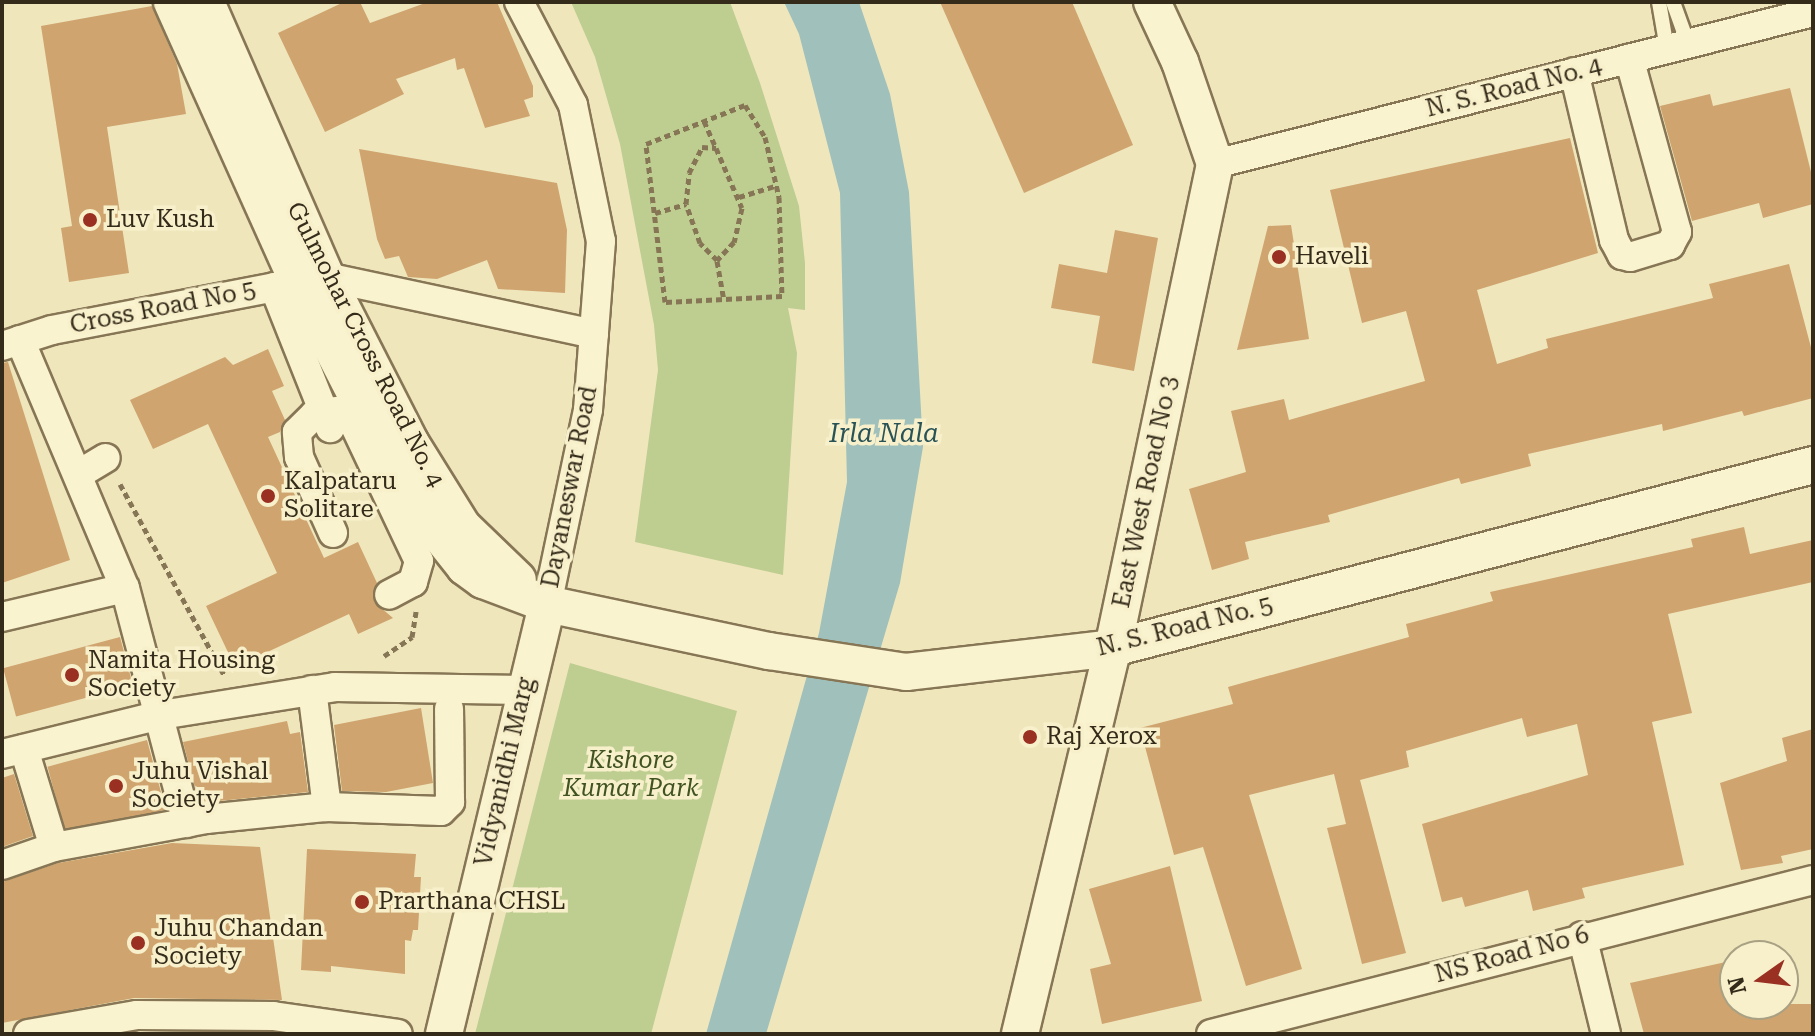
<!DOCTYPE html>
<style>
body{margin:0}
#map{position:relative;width:1815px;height:1036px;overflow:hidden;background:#efe6bc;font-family:"Roboto Serif",serif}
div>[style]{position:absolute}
.green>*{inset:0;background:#becd90}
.water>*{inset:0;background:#a0c0bb}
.building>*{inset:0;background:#cfa46f;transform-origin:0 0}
.path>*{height:5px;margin-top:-2.5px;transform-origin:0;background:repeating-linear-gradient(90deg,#877655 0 6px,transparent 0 10px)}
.roads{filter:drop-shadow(2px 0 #877655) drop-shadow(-2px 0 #877655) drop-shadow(0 2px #877655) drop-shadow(0 -2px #877655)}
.service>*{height:14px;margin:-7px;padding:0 7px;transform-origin:7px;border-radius:7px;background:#faf3cf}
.minor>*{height:28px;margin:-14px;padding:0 14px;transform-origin:14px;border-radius:14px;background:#faf3cf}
.tertiary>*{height:36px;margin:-18px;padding:0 18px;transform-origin:18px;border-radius:18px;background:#faf3cf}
.dots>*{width:22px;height:22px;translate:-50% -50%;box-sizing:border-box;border:4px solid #f7f0cb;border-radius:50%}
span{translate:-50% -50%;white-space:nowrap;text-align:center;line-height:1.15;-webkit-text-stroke:7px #f7f0cb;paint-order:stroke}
.street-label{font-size:24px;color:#352b1a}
.poi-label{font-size:24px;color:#352b1a}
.left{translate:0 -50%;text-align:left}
.park-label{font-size:24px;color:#405320;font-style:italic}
.water-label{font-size:26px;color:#295356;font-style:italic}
.frame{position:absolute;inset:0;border:4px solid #352b1a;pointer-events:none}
.north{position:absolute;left:1719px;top:940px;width:80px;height:80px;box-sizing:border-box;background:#f7f0cb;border:2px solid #a9a184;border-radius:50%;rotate:256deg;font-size:22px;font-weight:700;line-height:32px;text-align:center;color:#352b1a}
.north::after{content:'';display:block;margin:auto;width:28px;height:36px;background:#993022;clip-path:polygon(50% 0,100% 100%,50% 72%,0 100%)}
</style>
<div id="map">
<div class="green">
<div style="clip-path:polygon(571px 2px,730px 2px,760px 83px,799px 206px,805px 263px,805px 310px,788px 308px,797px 353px,783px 575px,635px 542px,658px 370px,654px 325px,620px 144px,595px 57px)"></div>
<div style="clip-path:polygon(570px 663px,737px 711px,651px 1034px,475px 1034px)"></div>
</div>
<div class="water">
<div style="clip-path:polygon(784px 2px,859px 2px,890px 94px,909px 192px,923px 447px,900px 583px,766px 1034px,706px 1034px,819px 633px,847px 482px,840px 193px,799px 34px)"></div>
</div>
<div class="building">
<div style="clip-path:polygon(344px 2px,360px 2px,370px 23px,428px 2px,497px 2px,533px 86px,533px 97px,524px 100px,530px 116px,485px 128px,464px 68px,457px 70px,455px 58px,396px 79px,404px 94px,325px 132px,278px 33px)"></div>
<div style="clip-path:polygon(940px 2px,1072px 2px,1133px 145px,1024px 193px)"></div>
<div style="clip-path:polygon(152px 6px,177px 64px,186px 114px,107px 127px,129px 273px,69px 282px,61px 228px,72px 226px,41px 26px)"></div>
<div style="clip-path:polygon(1790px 88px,1813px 180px,1813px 204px,1763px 218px,1759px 203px,1692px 221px,1660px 106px,1710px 94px,1713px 106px)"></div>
<div style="clip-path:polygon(1570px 138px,1598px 253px,1477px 290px,1497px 364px,1548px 348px,1546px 339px,1713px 298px,1709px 284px,1789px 264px,1813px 355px,1813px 398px,1744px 416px,1742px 411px,1663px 431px,1662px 424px,1528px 454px,1531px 466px,1461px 484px,1459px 478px,1328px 515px,1330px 522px,1245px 542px,1249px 559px,1212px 570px,1189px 489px,1246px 472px,1231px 411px,1284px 399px,1289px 420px,1425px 381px,1406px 311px,1362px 323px,1330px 190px)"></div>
<div style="clip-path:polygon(359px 149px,557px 183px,567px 230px,565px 293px,498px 289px,487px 260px,437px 279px,408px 277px,399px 256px,385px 259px,377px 239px)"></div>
<div style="clip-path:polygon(1291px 225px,1309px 339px,1237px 350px,1268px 226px)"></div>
<div style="clip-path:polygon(1115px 230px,1158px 238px,1134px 371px,1092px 363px,1100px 316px,1051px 308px,1059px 264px,1107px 273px)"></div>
<div style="clip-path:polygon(268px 349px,284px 386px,272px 391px,285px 420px,280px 432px,268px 437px,324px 558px,358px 542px,377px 583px,374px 602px,393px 618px,358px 634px,349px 614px,235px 667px,206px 606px,277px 573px,208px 424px,153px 449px,130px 400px,225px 357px,233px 365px)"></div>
<div style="clip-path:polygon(8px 362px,70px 560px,2px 583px,2px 363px)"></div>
<div style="clip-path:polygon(1744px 527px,1750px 554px,1813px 540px,1813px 582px,1668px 614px,1692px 713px,1652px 722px,1684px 865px,1582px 888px,1585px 898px,1533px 911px,1528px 890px,1465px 907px,1462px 897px,1442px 902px,1422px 824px,1588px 775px,1577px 724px,1527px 737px,1522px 718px,1406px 751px,1409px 767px,1360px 780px,1406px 953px,1362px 964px,1327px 828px,1346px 824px,1334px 774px,1249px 795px,1302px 969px,1246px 986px,1203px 847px,1174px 855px,1140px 728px,1233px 704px,1228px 687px,1409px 637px,1406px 624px,1493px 601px,1490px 592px,1693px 547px,1691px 539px)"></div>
<div style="left:120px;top:637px;width:50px;height:121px;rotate:75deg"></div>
<div style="clip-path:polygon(421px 708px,433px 783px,386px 792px,342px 791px,334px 725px)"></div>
<div style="clip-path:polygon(287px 721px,290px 734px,300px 732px,308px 792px,199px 803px,183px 742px)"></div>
<div style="clip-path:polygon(1813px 729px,1813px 849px,1781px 856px,1783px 863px,1741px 870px,1720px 783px,1787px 761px,1782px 738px)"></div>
<div style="left:147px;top:740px;width:72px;height:103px;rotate:75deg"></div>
<div style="clip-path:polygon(14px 774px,33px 836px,2px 847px,2px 778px)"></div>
<div style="clip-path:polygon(172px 843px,260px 847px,282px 1000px,134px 998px,2px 1023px,2px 882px,58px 863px)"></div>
<div style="clip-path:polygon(307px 849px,416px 854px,414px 877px,421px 877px,418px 930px,413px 930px,411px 941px,405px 940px,405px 974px,331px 966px,331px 972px,301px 970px)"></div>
<div style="clip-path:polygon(1170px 866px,1202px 1001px,1102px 1024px,1090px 969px,1111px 964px,1089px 889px)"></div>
<div style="clip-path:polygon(1735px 960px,1735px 1004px,1813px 1004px,1813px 1034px,1644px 1034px,1630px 983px)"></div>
</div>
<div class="path">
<div style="left:745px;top:105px;width:38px;rotate:58deg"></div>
<div style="left:765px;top:137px;width:62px;rotate:76.9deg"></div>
<div style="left:779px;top:197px;width:99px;rotate:88.3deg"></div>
<div style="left:782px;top:296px;width:117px;rotate:177.1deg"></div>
<div style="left:665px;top:302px;width:159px;rotate:-96.9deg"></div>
<div style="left:646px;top:144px;width:106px;rotate:-21.5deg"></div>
<div style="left:704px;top:121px;width:30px;rotate:66deg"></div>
<div style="left:702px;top:147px;width:14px;rotate:4deg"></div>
<div style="left:716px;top:148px;width:65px;rotate:66.6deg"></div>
<div style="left:742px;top:208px;width:35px;rotate:103deg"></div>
<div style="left:734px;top:242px;width:25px;rotate:133deg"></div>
<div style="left:717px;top:260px;width:24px;rotate:-135deg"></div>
<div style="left:700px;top:243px;width:41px;rotate:-109.7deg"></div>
<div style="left:686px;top:204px;width:31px;rotate:-84deg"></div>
<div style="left:689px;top:173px;width:29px;rotate:-63deg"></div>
<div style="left:739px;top:197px;width:39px;rotate:-17deg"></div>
<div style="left:655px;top:213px;width:32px;rotate:-16deg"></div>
<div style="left:717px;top:261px;width:39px;rotate:80deg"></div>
<div style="left:120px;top:484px;width:217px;rotate:61.4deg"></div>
<div style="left:384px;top:656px;width:34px;rotate:-34deg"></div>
<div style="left:412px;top:637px;width:26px;rotate:-81deg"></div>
</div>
<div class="roads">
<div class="service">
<div style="left:1659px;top:2px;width:48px;rotate:80.3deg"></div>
<div style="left:1673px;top:2px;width:45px;rotate:70.3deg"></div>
</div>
<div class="minor">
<div style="left:519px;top:2px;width:116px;rotate:62.3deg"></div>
<div style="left:573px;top:105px;width:139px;rotate:78.4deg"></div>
<div style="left:601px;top:241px;width:169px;rotate:94.4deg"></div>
<div style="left:588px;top:410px;width:198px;rotate:101.9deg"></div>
<div style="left:1574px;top:72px;width:173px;rotate:76.6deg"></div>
<div style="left:1614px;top:240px;width:17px;rotate:62deg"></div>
<div style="left:1622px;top:255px;width:8px;rotate:14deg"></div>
<div style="left:1630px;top:257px;width:42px;rotate:-16.7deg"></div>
<div style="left:1670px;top:245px;width:15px;rotate:-62deg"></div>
<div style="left:1677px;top:232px;width:180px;rotate:-105.4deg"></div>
<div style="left:1215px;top:164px;width:617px;rotate:-14.26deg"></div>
<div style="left:274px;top:287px;width:152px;rotate:68.3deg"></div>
<div style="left:20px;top:340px;width:269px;rotate:67.1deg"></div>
<div style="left:125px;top:588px;width:243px;rotate:75.2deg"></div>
<div style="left:2px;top:346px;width:52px;rotate:-17.7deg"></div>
<div style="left:52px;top:330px;width:279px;rotate:-10.9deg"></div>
<div style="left:326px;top:277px;width:274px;rotate:12deg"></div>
<div style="left:79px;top:474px;width:31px;rotate:-31deg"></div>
<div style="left:333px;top:533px;width:83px;rotate:-114.1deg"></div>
<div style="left:299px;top:457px;width:25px;rotate:-95deg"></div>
<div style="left:297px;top:432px;width:24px;rotate:-45deg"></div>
<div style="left:314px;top:415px;width:23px;rotate:-10deg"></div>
<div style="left:337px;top:411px;width:17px;rotate:31deg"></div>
<div style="left:352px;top:420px;width:156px;rotate:64.6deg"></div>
<div style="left:419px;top:561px;width:22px;rotate:106deg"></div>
<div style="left:413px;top:582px;width:27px;rotate:152deg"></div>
<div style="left:2px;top:617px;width:126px;rotate:-13.3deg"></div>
<div style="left:312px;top:690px;width:118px;rotate:82.7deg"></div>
<div style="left:24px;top:749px;width:102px;rotate:73deg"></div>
<div style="left:2px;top:754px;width:164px;rotate:-13.8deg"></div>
<div style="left:161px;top:715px;width:176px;rotate:-9.1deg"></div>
<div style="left:335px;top:687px;width:189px;rotate:0.9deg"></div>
<div style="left:2px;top:865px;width:55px;rotate:-19.1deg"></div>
<div style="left:54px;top:847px;width:155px;rotate:-10.4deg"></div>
<div style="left:206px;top:819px;width:122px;rotate:-5.7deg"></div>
<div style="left:327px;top:807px;width:114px;rotate:2deg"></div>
<div style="left:441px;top:811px;width:13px;rotate:-45deg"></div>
<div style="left:450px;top:802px;width:93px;rotate:-90.6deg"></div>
<div style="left:1582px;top:936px;width:101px;rotate:76.2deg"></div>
<div style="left:28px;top:1034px;width:111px;rotate:-9.9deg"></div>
<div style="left:137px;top:1015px;width:136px;rotate:0.4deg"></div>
<div style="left:273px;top:1016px;width:126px;rotate:8.2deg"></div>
<div style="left:1211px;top:1034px;width:621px;rotate:-14.35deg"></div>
</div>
<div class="tertiary">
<div style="left:172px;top:2px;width:307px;rotate:65.8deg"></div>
<div style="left:298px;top:282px;width:238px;rotate:62.8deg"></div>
<div style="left:407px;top:494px;width:93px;rotate:51.5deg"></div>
<div style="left:465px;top:567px;width:22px;rotate:36deg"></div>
<div style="left:483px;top:580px;width:68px;rotate:20.6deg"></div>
<div style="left:547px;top:604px;width:227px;rotate:12deg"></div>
<div style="left:769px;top:651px;width:139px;rotate:8.7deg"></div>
<div style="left:906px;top:672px;width:208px;rotate:-6.6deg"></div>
<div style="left:1113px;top:648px;width:724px;rotate:-14.65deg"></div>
<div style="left:206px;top:2px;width:300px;rotate:66.4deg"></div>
<div style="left:326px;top:277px;width:185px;rotate:63deg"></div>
<div style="left:410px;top:442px;width:100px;rotate:58.1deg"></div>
<div style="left:463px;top:527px;width:76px;rotate:43.9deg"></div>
<div style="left:444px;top:1034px;width:442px;rotate:-76.5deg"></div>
<div style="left:1020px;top:1034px;width:397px;rotate:-76.5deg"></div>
<div style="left:1113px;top:648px;width:495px;rotate:-78.1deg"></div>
<div style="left:1215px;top:164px;width:108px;rotate:-108.9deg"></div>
<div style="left:1180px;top:62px;width:66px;rotate:-115deg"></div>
</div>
</div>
<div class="dots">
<div style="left:90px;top:220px;background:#993022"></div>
<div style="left:1279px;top:257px;background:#993022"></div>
<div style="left:268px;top:496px;background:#993022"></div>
<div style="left:72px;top:675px;background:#993022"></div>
<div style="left:1030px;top:737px;background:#993022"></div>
<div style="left:116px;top:786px;background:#993022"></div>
<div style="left:362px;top:902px;background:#993022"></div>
<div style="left:138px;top:943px;background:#993022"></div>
</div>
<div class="street-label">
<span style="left:1514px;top:88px;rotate:-14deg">N. S. Road No. 4</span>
<span style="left:163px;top:308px;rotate:-11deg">Cross Road No 5</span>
<span style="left:365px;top:345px;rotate:63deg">Gulmohar Cross Road No. 4</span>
<span style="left:570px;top:487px;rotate:-79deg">Dayaneswar Road</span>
<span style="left:1146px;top:492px;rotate:-78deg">East West Road No 3</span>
<span style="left:1185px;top:627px;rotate:-14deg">N. S. Road No. 5</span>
<span style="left:505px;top:772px;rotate:-77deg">Vidyanidhi Marg</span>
<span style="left:1512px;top:955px;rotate:-15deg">NS Road No 6</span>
</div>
<div class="poi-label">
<span class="left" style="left:106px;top:220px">Luv Kush</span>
<span class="left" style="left:1295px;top:257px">Haveli</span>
<span class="left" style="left:284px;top:496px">Kalpataru<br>Solitare</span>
<span class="left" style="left:88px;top:675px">Namita Housing<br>Society</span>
<span class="left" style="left:1046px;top:737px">Raj Xerox</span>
<span class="left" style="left:132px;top:786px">Juhu Vishal<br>Society</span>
<span class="left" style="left:378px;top:902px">Prarthana CHSL</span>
<span class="left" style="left:154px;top:943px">Juhu Chandan<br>Society</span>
</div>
<div class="park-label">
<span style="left:631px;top:775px">Kishore<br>Kumar Park</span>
</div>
<div class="water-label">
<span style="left:884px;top:434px">Irla Nala</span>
</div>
<div class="frame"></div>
<div class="north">N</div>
</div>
